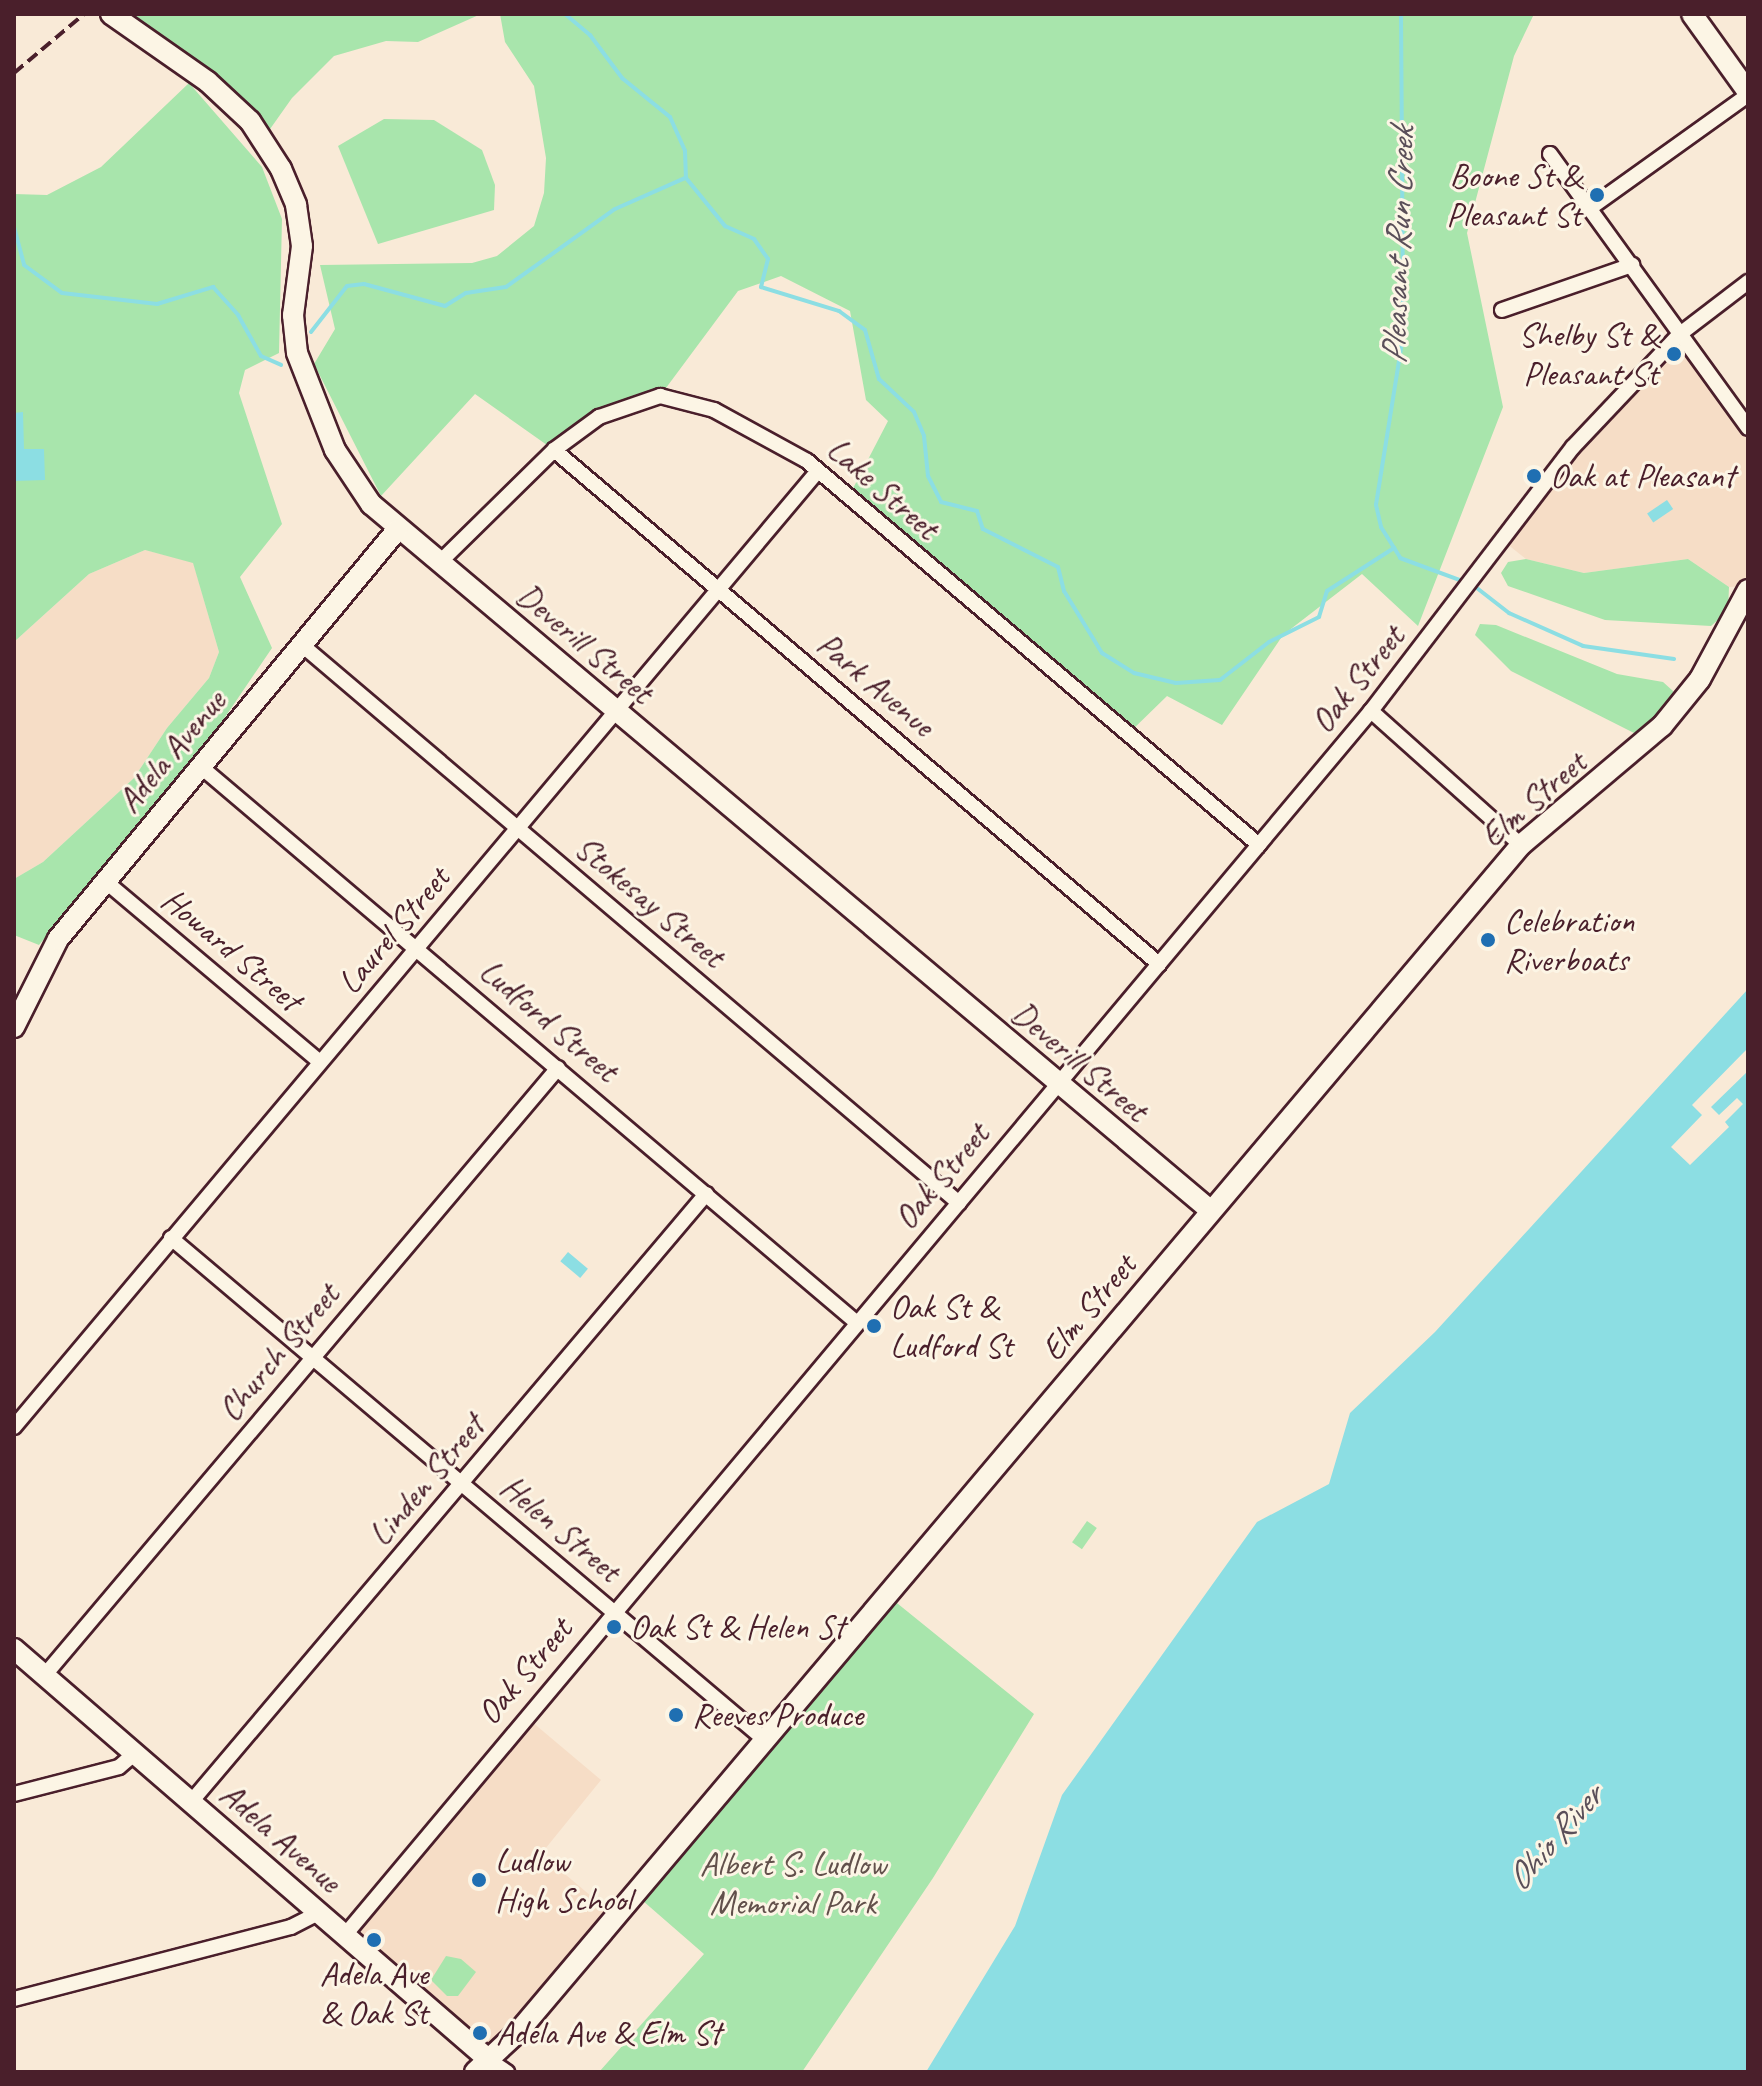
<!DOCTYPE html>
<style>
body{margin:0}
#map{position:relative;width:1762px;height:2086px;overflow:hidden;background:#f9ead7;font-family:Caveat,sans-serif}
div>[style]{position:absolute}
.built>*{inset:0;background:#f6ddc6}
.green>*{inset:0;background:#a8e5ac;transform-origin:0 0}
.water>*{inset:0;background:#8cdee3;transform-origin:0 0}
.pier>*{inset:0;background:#f9ead7}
.stream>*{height:4px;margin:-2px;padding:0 2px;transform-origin:2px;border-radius:2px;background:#8cdee3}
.roads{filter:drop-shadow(2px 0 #4a1f2b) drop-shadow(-2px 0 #4a1f2b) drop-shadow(0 2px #4a1f2b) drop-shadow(0 -2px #4a1f2b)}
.street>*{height:14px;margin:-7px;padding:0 7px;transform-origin:7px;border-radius:7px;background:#fcf5e5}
.secondary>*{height:20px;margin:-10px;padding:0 10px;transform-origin:10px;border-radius:10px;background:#fcf5e5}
.rail>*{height:4px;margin-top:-2px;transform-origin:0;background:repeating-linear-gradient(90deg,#4a1f2b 0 12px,transparent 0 18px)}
.dots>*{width:22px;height:22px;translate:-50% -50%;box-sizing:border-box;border:4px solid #fcf5e5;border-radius:50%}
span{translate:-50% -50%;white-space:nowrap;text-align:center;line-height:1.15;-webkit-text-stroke:6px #fcf5e5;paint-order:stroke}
.poi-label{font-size:34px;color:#4a1f2b}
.right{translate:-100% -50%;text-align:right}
.left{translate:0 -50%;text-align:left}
.street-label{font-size:34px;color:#4a1f2b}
.park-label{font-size:34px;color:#62504b}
.water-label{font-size:36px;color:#5a4f59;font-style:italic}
.frame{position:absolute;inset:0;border:16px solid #4a1f2b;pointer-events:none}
</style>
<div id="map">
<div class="built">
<div style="clip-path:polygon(1680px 334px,1748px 428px,1748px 586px,1729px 587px,1688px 559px,1584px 573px,1526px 559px,1502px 540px)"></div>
<div style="clip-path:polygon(145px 550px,193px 562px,219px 652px,209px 678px,167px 728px,134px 778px,43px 862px,14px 879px,14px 642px,89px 574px)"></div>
<div style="clip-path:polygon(525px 1716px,601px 1780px,541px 1854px,616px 1917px,489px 2060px,345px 1935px)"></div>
</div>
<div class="green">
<div style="clip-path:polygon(114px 14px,481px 14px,418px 42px,386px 41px,334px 56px,292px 98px,263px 139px)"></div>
<div style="clip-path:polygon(500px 14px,1534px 14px,1514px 56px,1467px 233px,1503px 407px,1418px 626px,1362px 574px,1283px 635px,1222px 725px,1167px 696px,1127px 735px,848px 498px,888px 421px,866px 400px,850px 311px,781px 276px,738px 291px,660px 396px,554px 450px,475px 394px,381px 496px,314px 364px,335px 329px,320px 265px,472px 263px,497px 256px,534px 226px,544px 193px,546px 158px,534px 86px,505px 42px)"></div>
<div style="clip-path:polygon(189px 83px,262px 167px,282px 219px,279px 353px,245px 370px,239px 393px,282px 524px,240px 577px,272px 648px,217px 729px,39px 945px,14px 935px,14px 879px,43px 862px,134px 778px,167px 728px,209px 678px,219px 652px,193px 563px,145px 550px,89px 574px,14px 642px,14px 194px,47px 195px,101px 167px)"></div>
<div style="clip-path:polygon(384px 119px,434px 120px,482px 150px,495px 185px,494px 210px,378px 244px,338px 146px)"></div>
<div style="clip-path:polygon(1526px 559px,1584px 573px,1688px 559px,1729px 587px,1728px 611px,1711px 626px,1605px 620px,1508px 586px,1501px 573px,1508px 562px)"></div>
<div style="clip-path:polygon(1480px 624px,1496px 625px,1617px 674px,1663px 682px,1673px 691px,1672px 701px,1636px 734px,1511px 671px,1475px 635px)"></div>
<div style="left:1087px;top:1521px;width:12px;height:26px;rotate:35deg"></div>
<div style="clip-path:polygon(887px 1595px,1034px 1714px,933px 1878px,802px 2072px,599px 2072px,704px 1954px,635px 1894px)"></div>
<div style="clip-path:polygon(446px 1956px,461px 1959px,476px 1972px,458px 1996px,447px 1996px,431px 1980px)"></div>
</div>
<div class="water">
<div style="clip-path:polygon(23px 412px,24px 449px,44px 449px,45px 480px,14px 481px,14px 413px)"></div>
<div style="left:1667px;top:500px;width:11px;height:24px;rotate:56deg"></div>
<div style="clip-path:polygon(1748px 989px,1748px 2072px,926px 2072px,1015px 1926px,1062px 1795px,1257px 1522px,1329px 1484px,1350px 1413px,1435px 1332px)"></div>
<div style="left:568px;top:1252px;width:26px;height:12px;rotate:40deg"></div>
</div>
<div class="pier">
<div style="clip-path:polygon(1748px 1048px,1748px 1071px,1711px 1107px,1719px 1115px,1737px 1098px,1743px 1104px,1725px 1122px,1729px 1127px,1690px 1165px,1671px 1147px,1702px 1115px,1692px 1105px)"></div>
</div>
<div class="stream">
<div style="left:190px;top:14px;width:26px"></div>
<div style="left:565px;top:14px;width:33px;rotate:40deg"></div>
<div style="left:590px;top:35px;width:54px;rotate:53.3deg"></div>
<div style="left:622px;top:78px;width:62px;rotate:39.1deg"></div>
<div style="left:670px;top:117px;width:37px;rotate:66deg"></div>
<div style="left:685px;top:151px;width:27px;rotate:88deg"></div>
<div style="left:686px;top:178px;width:62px;rotate:50.9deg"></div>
<div style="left:725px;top:226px;width:32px;rotate:24deg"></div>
<div style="left:754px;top:239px;width:24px;rotate:55deg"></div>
<div style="left:768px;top:259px;width:29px;rotate:104deg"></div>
<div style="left:761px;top:287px;width:82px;rotate:17.1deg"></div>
<div style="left:839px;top:311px;width:32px;rotate:36deg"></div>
<div style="left:865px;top:330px;width:51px;rotate:74.1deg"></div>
<div style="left:879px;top:379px;width:48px;rotate:43.3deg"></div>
<div style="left:914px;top:412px;width:26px;rotate:67deg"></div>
<div style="left:924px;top:436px;width:40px;rotate:84.3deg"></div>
<div style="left:928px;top:476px;width:29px;rotate:63deg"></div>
<div style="left:941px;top:502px;width:37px;rotate:14deg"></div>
<div style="left:977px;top:511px;width:19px;rotate:72deg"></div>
<div style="left:983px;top:529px;width:84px;rotate:26.9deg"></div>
<div style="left:1058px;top:567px;width:25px;rotate:76deg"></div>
<div style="left:1064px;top:591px;width:73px;rotate:58.5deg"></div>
<div style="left:1102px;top:653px;width:38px;rotate:32deg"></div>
<div style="left:1134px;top:673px;width:43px;rotate:13.4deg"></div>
<div style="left:1176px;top:683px;width:44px;rotate:-3.9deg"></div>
<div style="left:1220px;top:680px;width:62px;rotate:-37.8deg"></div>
<div style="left:1269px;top:642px;width:56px;rotate:-26.6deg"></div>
<div style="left:1319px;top:617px;width:27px;rotate:-73deg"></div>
<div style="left:1327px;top:591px;width:80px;rotate:-32.7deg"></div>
<div style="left:1401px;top:14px;width:322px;rotate:89.6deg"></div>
<div style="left:1403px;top:336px;width:171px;rotate:99.1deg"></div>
<div style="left:1376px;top:505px;width:23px;rotate:77deg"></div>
<div style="left:1381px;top:527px;width:36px;rotate:58deg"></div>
<div style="left:1400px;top:558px;width:69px;rotate:20.3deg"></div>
<div style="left:14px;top:227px;width:39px;rotate:75deg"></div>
<div style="left:24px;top:265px;width:47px;rotate:36.4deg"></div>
<div style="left:62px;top:293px;width:96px;rotate:6.6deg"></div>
<div style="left:157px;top:304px;width:59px;rotate:-16.9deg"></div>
<div style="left:213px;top:287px;width:38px;rotate:48deg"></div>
<div style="left:238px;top:315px;width:47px;rotate:60.7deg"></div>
<div style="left:261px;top:356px;width:22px;rotate:24deg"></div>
<div style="left:311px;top:332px;width:58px;rotate:-52deg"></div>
<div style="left:347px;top:286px;width:17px;rotate:-7deg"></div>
<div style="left:364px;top:284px;width:84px;rotate:15.2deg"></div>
<div style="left:445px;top:306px;width:25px;rotate:-32deg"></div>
<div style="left:466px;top:293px;width:40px;rotate:-8.5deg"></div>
<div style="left:506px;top:287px;width:134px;rotate:-35.6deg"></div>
<div style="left:615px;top:209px;width:77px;rotate:-23.9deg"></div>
<div style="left:1473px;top:585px;width:46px;rotate:37.9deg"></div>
<div style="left:1509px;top:613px;width:81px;rotate:24deg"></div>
<div style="left:1583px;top:646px;width:92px;rotate:8.1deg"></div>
</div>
<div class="roads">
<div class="street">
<div style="left:1550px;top:154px;width:338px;rotate:54.1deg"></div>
<div style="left:1590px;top:208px;width:194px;rotate:-35.6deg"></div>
<div style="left:1502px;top:310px;width:138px;rotate:-19.1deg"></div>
<div style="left:554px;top:450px;width:794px;rotate:40.35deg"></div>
<div style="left:439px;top:563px;width:161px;rotate:-44.5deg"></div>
<div style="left:554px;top:450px;width:56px;rotate:-36.3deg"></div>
<div style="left:599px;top:417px;width:65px;rotate:-19deg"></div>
<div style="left:660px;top:396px;width:56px;rotate:14.5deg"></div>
<div style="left:714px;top:410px;width:106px;rotate:28.7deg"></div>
<div style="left:807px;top:461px;width:593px;rotate:40.35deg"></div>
<div style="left:302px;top:645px;width:862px;rotate:40.34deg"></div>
<div style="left:1371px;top:711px;width:201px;rotate:41.8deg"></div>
<div style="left:200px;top:766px;width:861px;rotate:40.29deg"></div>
<div style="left:105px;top:881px;width:281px;rotate:40.1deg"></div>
<div style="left:171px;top:1238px;width:778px;rotate:40.2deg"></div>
<div style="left:14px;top:1427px;width:1249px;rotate:-49.94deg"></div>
<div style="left:44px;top:1676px;width:796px;rotate:-49.79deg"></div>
<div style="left:14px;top:1794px;width:108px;rotate:-14.4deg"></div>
<div style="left:119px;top:1767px;width:20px;rotate:-41deg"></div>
<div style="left:191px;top:1802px;width:797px;rotate:-49.73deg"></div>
<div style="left:345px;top:1935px;width:1597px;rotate:-50.03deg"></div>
<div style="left:1371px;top:711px;width:332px;rotate:-52.6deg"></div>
<div style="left:1573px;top:447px;width:156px;rotate:-46.6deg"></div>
<div style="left:1680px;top:334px;width:86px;rotate:-37.4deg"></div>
<div style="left:14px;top:1999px;width:286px;rotate:-14.6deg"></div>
<div style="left:291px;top:1927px;width:30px;rotate:-27deg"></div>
<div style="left:489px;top:2060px;width:22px;rotate:34deg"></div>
</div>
<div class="secondary">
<div style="left:111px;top:14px;width:118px;rotate:35deg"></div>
<div style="left:208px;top:82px;width:57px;rotate:42.9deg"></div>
<div style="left:250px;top:121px;width:57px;rotate:57.1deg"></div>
<div style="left:281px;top:169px;width:39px;rotate:67deg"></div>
<div style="left:296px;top:205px;width:41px;rotate:81.7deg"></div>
<div style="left:302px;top:246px;width:70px;rotate:97.4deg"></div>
<div style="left:293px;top:315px;width:38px;rotate:84deg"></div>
<div style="left:297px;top:353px;width:104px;rotate:68.6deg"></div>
<div style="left:335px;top:450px;width:65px;rotate:56.3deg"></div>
<div style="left:371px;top:504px;width:1097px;rotate:40.08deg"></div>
<div style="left:1692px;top:14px;width:96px;rotate:54.3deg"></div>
<div style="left:14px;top:1027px;width:98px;rotate:-63.4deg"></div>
<div style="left:58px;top:939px;width:531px;rotate:-50.35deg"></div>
<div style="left:14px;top:1649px;width:628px;rotate:40.87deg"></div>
<div style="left:475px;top:2072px;width:60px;rotate:-43deg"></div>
<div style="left:519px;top:2031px;width:1553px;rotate:-49.81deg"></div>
<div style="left:1521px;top:845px;width:185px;rotate:-40.2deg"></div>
<div style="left:1662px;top:726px;width:60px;rotate:-51deg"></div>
<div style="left:1700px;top:679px;width:101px;rotate:-61.7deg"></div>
</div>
</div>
<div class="rail">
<div style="left:14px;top:73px;width:92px;rotate:-40.1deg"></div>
</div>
<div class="dots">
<div style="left:1597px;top:195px;background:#1f6fb2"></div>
<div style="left:1674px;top:354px;background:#1f6fb2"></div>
<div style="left:1534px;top:476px;background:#1f6fb2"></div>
<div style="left:1488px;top:940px;background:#1f6fb2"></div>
<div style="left:874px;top:1326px;background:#1f6fb2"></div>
<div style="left:614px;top:1627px;background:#1f6fb2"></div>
<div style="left:676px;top:1715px;background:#1f6fb2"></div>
<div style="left:479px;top:1880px;background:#1f6fb2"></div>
<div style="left:374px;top:1940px;background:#1f6fb2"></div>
<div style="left:480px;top:2033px;background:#1f6fb2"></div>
</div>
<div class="poi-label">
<span class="right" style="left:1581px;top:195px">Boone St &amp;<br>Pleasant St</span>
<span class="right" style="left:1658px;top:354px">Shelby St &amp;<br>Pleasant St</span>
<span class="left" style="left:1550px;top:476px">Oak at Pleasant</span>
<span class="left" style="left:1504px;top:940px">Celebration<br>Riverboats</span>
<span class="left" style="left:890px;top:1326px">Oak St &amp;<br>Ludford St</span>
<span class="left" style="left:630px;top:1627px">Oak St &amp; Helen St</span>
<span class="left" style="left:692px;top:1715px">Reeves Produce</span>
<span class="left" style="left:495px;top:1880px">Ludlow<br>High School</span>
<span style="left:374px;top:1993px">Adela Ave<br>&amp; Oak St</span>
<span class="left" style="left:496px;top:2033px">Adela Ave &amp; Elm St</span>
</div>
<div class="street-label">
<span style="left:883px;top:488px;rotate:41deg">Lake Street</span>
<span style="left:585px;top:643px;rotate:40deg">Deverill Street</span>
<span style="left:1357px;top:679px;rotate:-51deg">Oak Street</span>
<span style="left:876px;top:684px;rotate:40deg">Park Avenue</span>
<span style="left:171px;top:751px;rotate:-50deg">Adela Avenue</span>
<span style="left:1533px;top:799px;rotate:-41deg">Elm Street</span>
<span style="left:650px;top:901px;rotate:40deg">Stokesay Street</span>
<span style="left:393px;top:930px;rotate:-50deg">Laurel Street</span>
<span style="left:232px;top:949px;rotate:40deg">Howard Street</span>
<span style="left:549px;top:1020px;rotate:40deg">Ludford Street</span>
<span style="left:1080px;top:1061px;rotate:40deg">Deverill Street</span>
<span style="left:941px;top:1176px;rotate:-50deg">Oak Street</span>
<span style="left:1088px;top:1307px;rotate:-50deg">Elm Street</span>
<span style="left:278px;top:1352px;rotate:-50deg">Church Street</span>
<span style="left:426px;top:1480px;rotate:-50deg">Linden Street</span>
<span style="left:561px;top:1528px;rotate:40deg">Helen Street</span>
<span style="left:524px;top:1671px;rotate:-50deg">Oak Street</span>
<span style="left:281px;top:1837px;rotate:41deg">Adela Avenue</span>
</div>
<div class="park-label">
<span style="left:793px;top:1883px">Albert S. Ludlow<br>Memorial Park</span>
</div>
<div class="water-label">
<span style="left:1398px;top:246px;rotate:-88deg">Pleasant Run Creek</span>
<span style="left:1554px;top:1838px;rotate:-49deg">Ohio River</span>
</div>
<div class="frame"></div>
</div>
